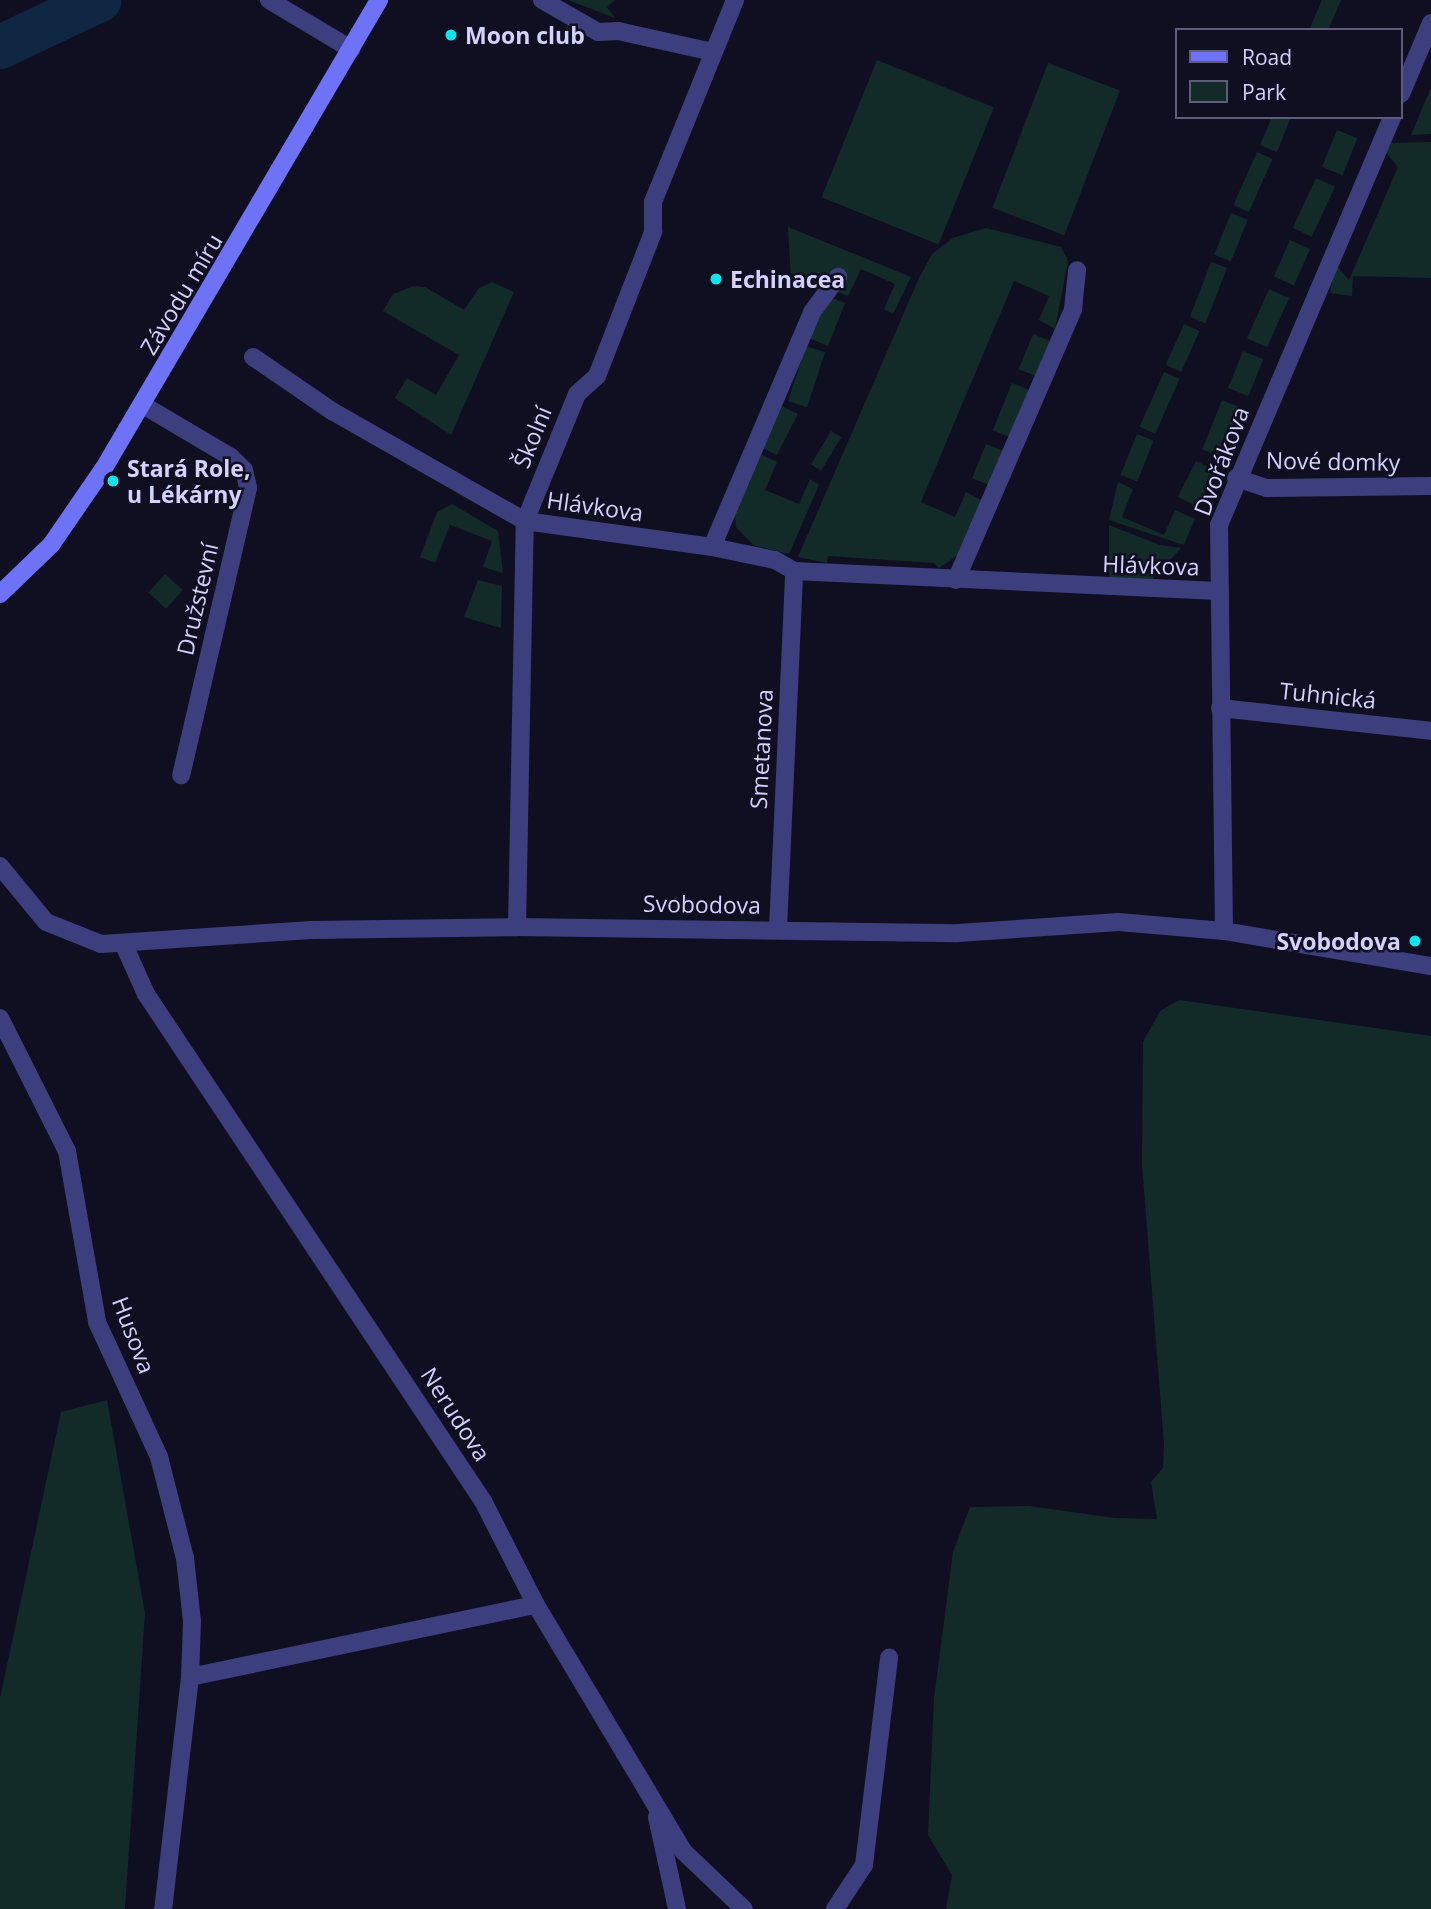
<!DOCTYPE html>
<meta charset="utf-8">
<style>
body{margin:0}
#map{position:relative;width:1431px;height:1909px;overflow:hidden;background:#100e21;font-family:"Open Sans",sans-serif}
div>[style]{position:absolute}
.green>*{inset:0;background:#122b28;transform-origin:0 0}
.river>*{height:44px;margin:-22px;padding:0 22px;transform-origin:22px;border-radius:22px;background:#102744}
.street>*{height:18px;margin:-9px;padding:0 9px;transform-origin:9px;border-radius:9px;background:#3c3e7e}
.secondary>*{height:18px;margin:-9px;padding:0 9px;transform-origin:9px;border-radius:9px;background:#6d72f7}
.dots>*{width:19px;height:19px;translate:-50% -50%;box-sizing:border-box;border:4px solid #100e21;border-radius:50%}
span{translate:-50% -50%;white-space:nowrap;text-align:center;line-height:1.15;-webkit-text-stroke:5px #100e21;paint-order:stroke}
.poi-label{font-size:23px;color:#d3d1fd;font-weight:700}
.left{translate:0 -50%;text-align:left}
.right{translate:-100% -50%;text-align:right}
.street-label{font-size:23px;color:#d3d1fd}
.legend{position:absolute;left:1175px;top:28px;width:228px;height:91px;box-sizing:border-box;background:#100e21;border:2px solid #5e5c79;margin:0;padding:9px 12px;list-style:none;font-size:21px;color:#d3d1fd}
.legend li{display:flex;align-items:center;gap:14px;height:35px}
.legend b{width:35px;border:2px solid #5e5c79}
</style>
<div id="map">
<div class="green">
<div style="clip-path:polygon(568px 0,615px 0,607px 7px,615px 18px)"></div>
<div style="clip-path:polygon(1322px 0,1341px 0,1328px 30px,1309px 30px)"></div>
<div style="left:877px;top:60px;width:126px;height:148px;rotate:22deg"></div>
<div style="left:1048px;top:63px;width:77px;height:155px;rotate:21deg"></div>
<div style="clip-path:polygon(1431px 88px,1431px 134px,1411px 135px,1426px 99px)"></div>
<div style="clip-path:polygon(1272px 117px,1291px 117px,1277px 152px,1260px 145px)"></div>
<div style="left:1337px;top:130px;width:22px;height:40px;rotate:22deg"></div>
<div style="clip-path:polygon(1431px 142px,1431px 278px,1353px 276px,1352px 296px,1330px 293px,1335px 264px,1349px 280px,1398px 167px,1385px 151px,1386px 143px)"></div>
<div style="left:1257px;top:152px;width:17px;height:58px;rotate:24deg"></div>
<div style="left:1316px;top:178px;width:21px;height:55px;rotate:25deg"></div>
<div style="left:1231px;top:213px;width:18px;height:45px;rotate:22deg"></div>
<div style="clip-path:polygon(788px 227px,911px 277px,893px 314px,884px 309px,895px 284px,861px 269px,848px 296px,834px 291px,845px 278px,837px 268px,812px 290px,791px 282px)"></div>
<div style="clip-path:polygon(986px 228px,1061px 247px,1068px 261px,1055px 329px,1039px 320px,1049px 296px,1014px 281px,921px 502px,955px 517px,966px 492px,983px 501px,958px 555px,939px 568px,934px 563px,828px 556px,827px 563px,798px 557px,919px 278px,932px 254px,953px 238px)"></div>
<div style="left:1290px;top:240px;width:22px;height:40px;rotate:24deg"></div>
<div style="left:1211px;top:262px;width:17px;height:59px;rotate:21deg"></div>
<div style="clip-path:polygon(492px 282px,514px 292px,451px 435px,395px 398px,407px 378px,436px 395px,459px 355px,383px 311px,393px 294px,414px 286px,425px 287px,464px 310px,479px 288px)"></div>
<div style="left:1269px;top:289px;width:22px;height:54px;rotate:24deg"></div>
<div style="clip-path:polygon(830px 297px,845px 303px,828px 346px,809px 338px)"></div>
<div style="left:1184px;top:324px;width:17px;height:45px;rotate:24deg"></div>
<div style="left:1033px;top:334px;width:18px;height:38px;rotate:22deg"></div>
<div style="left:806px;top:346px;width:20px;height:58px;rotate:18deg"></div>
<div style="left:1243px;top:351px;width:22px;height:40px;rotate:22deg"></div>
<div style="left:1164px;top:372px;width:17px;height:60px;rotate:24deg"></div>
<div style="left:1012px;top:383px;width:18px;height:51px;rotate:22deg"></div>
<div style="left:1222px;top:400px;width:22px;height:53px;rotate:22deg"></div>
<div style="left:780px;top:405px;width:20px;height:46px;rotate:27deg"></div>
<div style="left:831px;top:431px;width:12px;height:39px;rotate:31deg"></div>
<div style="left:1137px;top:434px;width:18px;height:44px;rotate:22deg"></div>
<div style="left:986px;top:444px;width:18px;height:37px;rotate:22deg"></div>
<div style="clip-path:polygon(760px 454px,777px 462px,765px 490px,799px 504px,810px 479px,819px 485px,789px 554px,753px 545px,736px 527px,735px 515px)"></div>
<div style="left:1196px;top:461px;width:22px;height:40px;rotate:27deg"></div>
<div style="clip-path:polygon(1118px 482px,1133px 489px,1122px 517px,1164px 535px,1175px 510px,1195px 519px,1184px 545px,1109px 520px)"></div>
<div style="clip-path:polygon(452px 504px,498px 531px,503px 573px,483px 567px,492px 541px,450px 525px,435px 563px,420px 557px,437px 512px)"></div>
<div style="clip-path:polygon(1109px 525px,1160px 545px,1181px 548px,1151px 581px,1109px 581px)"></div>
<div style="left:165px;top:574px;width:24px;height:25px;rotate:42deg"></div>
<div style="clip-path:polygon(478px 580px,502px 586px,501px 628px,464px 617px)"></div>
<div style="clip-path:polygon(1179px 1000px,1431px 1036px,1431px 1909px,946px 1909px,952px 1875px,928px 1835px,934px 1698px,953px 1552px,970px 1507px,1029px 1506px,1115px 1518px,1157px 1519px,1151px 1482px,1163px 1468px,1164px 1444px,1142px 1165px,1143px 1042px,1160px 1011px)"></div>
<div style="clip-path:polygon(107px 1400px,145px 1613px,125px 1909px,0 1909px,0 1698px,61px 1412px)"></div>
</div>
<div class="river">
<div style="left:0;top:47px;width:110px;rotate:-25.2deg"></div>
</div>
<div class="street">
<div style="left:269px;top:0;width:96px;rotate:30.9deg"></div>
<div style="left:542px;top:0;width:64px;rotate:29.7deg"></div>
<div style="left:598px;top:32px;width:20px;rotate:-3deg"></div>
<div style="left:618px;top:31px;width:97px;rotate:12.5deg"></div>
<div style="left:1401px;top:94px;width:77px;rotate:-67.1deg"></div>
<div style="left:253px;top:357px;width:96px;rotate:34.4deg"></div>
<div style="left:332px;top:411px;width:222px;rotate:29.7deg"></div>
<div style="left:525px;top:521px;width:189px;rotate:7.9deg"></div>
<div style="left:712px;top:547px;width:64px;rotate:11.7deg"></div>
<div style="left:775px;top:560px;width:22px;rotate:30deg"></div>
<div style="left:794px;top:571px;width:424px;rotate:2.7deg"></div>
<div style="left:143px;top:405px;width:102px;rotate:30.6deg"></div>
<div style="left:231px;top:457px;width:18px;rotate:45deg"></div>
<div style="left:244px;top:470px;width:18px;rotate:77deg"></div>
<div style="left:248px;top:488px;width:295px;rotate:103.1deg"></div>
<div style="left:1236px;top:478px;width:33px;rotate:18deg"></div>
<div style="left:1267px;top:488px;width:164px;rotate:-0.7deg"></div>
<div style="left:712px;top:547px;width:255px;rotate:-66.9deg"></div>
<div style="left:812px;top:312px;width:44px;rotate:-53.4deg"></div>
<div style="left:956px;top:580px;width:295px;rotate:-66.6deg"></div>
<div style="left:1073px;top:309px;width:39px;rotate:-84deg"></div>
<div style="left:1220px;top:708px;width:212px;rotate:6.2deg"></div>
<div style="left:0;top:866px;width:72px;rotate:50.6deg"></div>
<div style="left:46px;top:922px;width:59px;rotate:21.8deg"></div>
<div style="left:101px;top:944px;width:211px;rotate:-3.8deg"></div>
<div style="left:312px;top:930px;width:205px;rotate:-0.8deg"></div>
<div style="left:517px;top:927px;width:441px;rotate:0.8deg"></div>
<div style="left:958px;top:933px;width:161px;rotate:-3.9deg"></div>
<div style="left:1119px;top:922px;width:105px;rotate:4.9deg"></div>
<div style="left:1224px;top:931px;width:210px;rotate:9.6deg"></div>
<div style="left:517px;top:927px;width:406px;rotate:-88.9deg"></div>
<div style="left:525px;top:521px;width:137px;rotate:-67.7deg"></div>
<div style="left:577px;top:394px;width:27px;rotate:-42deg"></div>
<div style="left:597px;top:376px;width:155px;rotate:-68.7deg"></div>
<div style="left:653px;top:232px;width:30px;rotate:-90deg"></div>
<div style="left:653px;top:202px;width:218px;rotate:-67.9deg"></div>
<div style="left:778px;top:929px;width:358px;rotate:-87.4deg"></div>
<div style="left:1224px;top:931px;width:406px;rotate:-90.7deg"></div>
<div style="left:1219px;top:525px;width:443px;rotate:-67deg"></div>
<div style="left:124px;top:945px;width:54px;rotate:65.8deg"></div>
<div style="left:146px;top:994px;width:609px;rotate:56.39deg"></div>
<div style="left:483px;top:1501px;width:117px;rotate:63deg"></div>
<div style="left:536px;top:1605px;width:287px;rotate:59.1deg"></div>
<div style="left:683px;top:1851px;width:84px;rotate:43.6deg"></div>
<div style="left:0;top:1018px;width:149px;rotate:63.3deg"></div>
<div style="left:67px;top:1151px;width:174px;rotate:80deg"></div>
<div style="left:97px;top:1322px;width:149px;rotate:65.3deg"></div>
<div style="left:159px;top:1457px;width:104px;rotate:75.6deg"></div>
<div style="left:185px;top:1558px;width:63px;rotate:83.7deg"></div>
<div style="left:192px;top:1621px;width:56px;rotate:92deg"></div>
<div style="left:190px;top:1677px;width:234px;rotate:96.6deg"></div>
<div style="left:190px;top:1677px;width:353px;rotate:-11.8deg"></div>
<div style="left:657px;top:1817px;width:94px;rotate:77.7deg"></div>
<div style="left:835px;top:1909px;width:53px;rotate:-56.6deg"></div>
<div style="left:864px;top:1865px;width:209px;rotate:-83.1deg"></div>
</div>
<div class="secondary">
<div style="left:0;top:594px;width:71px;rotate:-43.9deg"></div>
<div style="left:51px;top:545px;width:93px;rotate:-55.5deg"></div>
<div style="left:104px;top:468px;width:543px;rotate:-59.56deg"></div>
</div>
<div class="dots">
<div style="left:451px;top:35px;background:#0ce5ed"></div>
<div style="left:716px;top:279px;background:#0ce5ed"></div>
<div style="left:113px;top:481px;background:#0ce5ed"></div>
<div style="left:1415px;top:941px;background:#0ce5ed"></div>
</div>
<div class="poi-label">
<span class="left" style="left:465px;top:35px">Moon club</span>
<span class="left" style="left:730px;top:279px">Echinacea</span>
<span class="left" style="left:127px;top:481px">Stará Role,<br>u Lékárny</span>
<span class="right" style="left:1401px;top:941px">Svobodova</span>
</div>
<div class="street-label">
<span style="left:181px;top:294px;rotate:-59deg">Závodu míru</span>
<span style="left:532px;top:437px;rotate:-68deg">Školní</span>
<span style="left:1221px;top:461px;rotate:-69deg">Dvořákova</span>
<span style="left:1333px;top:461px;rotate:1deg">Nové domky</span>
<span style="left:595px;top:506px;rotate:8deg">Hlávkova</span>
<span style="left:1151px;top:565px;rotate:2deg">Hlávkova</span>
<span style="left:197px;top:599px;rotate:-77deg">Družstevní</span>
<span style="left:1328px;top:695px;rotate:6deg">Tuhnická</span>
<span style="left:761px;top:749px;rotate:-87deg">Smetanova</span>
<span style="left:702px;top:904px;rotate:1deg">Svobodova</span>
<span style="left:134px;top:1335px;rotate:69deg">Husova</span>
<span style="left:456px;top:1414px;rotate:57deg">Nerudova</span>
</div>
<ul class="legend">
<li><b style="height:9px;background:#6d72f7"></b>Road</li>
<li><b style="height:19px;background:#122b28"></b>Park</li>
</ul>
</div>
